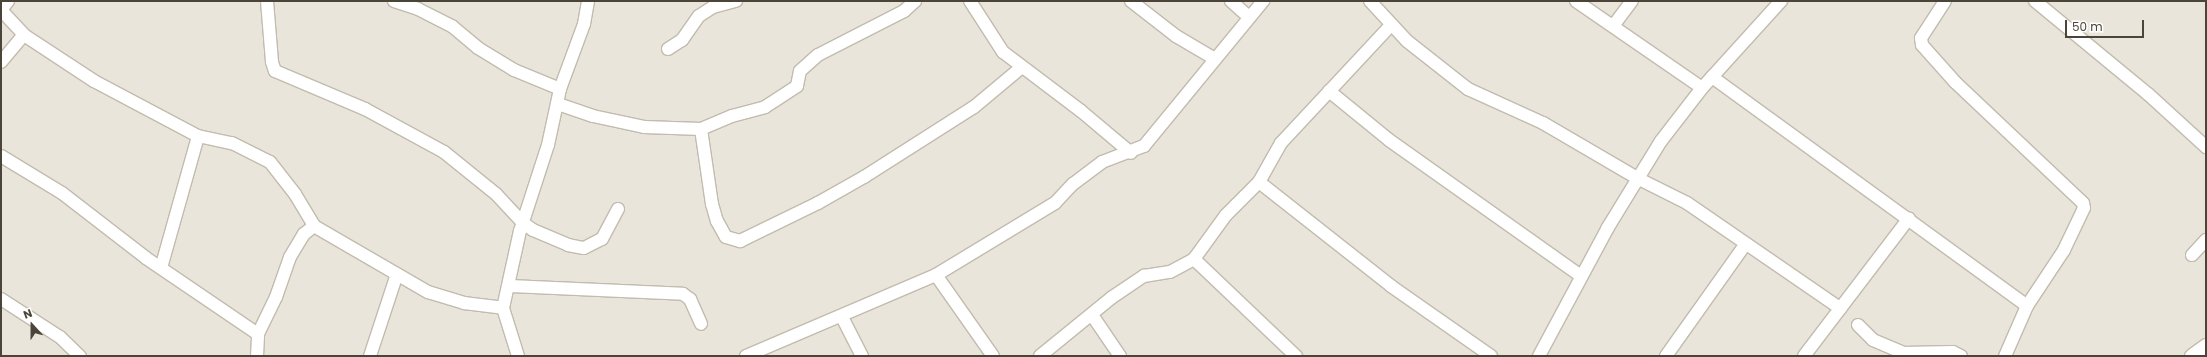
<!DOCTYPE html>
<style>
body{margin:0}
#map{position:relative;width:2207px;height:357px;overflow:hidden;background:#f6f3ec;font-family:Poppins,sans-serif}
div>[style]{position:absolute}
.residential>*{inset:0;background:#eae5da;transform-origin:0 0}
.roads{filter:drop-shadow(1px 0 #c2bbae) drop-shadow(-1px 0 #c2bbae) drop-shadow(0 1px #c2bbae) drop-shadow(0 -1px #c2bbae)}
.minor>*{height:12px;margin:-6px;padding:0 6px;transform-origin:6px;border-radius:6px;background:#fff}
.tertiary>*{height:15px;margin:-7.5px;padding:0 7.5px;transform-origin:7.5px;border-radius:7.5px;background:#fff}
span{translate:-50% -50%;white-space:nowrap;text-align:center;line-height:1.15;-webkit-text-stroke:3.5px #fff;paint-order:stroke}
.frame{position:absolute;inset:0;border:2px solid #4b4439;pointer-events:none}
.north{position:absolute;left:12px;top:305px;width:40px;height:40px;-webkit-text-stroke:3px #fff;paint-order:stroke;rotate:339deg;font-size:11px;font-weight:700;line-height:16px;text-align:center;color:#4b4439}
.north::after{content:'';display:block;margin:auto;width:14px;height:18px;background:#4b4439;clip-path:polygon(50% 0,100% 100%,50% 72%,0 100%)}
.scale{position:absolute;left:2065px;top:20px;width:79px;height:18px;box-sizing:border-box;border:2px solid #4b4439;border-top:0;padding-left:5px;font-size:12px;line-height:14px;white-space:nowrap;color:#4b4439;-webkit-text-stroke:3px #fff;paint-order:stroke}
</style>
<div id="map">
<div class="residential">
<div style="left:1px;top:1px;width:2205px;height:355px"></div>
</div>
<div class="roads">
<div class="minor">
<div style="left:8px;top:1px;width:11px;rotate:128deg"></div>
<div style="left:1px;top:10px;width:34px;rotate:47deg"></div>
<div style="left:24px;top:35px;width:84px;rotate:33.3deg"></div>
<div style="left:94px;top:81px;width:118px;rotate:27.9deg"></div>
<div style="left:198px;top:136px;width:35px;rotate:12deg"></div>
<div style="left:232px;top:143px;width:42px;rotate:26.6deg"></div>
<div style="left:270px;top:162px;width:41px;rotate:52deg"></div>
<div style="left:295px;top:194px;width:37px;rotate:59deg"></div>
<div style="left:267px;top:1px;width:61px;rotate:85.3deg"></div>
<div style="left:272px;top:62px;width:9px;rotate:72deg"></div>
<div style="left:275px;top:71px;width:98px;rotate:22.9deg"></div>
<div style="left:365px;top:109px;width:90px;rotate:28.6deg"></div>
<div style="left:444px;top:152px;width:67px;rotate:38.9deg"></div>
<div style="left:496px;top:194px;width:40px;rotate:47deg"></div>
<div style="left:523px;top:223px;width:12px;rotate:35deg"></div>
<div style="left:533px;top:230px;width:38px;rotate:23deg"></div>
<div style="left:568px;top:245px;width:16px;rotate:11deg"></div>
<div style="left:584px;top:248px;width:20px;rotate:-27deg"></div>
<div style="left:602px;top:239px;width:34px;rotate:-62deg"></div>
<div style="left:394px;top:1px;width:25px;rotate:18deg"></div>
<div style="left:418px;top:9px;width:39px;rotate:27deg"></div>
<div style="left:453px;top:27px;width:33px;rotate:40deg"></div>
<div style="left:478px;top:48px;width:42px;rotate:31.4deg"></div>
<div style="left:514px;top:70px;width:50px;rotate:22.4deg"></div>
<div style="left:970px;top:1px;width:61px;rotate:57.1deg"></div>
<div style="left:1003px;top:52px;width:98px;rotate:37.1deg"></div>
<div style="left:1081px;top:111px;width:65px;rotate:40deg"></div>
<div style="left:1131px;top:1px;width:57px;rotate:37.9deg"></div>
<div style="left:1176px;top:36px;width:45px;rotate:30.5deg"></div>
<div style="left:1231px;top:1px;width:24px;rotate:42deg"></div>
<div style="left:1370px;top:1px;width:54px;rotate:47.2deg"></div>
<div style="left:1407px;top:41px;width:78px;rotate:38.2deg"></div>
<div style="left:1468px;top:89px;width:82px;rotate:24.4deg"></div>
<div style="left:1543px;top:123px;width:111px;rotate:30.3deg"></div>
<div style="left:1639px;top:179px;width:54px;rotate:26.6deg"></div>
<div style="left:1687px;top:203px;width:186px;rotate:34.5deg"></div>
<div style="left:1576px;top:1px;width:153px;rotate:34.6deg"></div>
<div style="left:1945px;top:1px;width:44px;rotate:123deg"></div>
<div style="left:1921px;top:38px;width:7px;rotate:82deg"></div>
<div style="left:1922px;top:45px;width:50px;rotate:48.3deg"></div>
<div style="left:1955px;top:82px;width:176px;rotate:43.4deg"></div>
<div style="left:2083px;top:203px;width:5px;rotate:79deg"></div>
<div style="left:2084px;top:208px;width:47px;rotate:115.5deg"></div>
<div style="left:2064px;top:250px;width:67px;rotate:123.5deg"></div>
<div style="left:2027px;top:306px;width:55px;rotate:113.7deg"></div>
<div style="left:2035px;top:1px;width:146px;rotate:39.5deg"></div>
<div style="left:2148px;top:94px;width:79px;rotate:42.4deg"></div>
<div style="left:1613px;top:26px;width:31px;rotate:-53deg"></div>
<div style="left:668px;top:49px;width:17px;rotate:-33deg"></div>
<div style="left:682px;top:40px;width:29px;rotate:-55deg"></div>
<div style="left:699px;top:16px;width:17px;rotate:-33deg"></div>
<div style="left:713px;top:7px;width:24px;rotate:-15deg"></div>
<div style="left:1px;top:62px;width:35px;rotate:-50deg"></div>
<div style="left:1712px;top:77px;width:389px;rotate:36deg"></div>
<div style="left:1329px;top:91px;width:77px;rotate:39.2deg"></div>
<div style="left:1389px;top:140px;width:235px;rotate:35.3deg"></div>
<div style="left:558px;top:104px;width:37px;rotate:19deg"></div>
<div style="left:593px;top:116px;width:52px;rotate:12.2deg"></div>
<div style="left:644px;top:127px;width:57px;rotate:2deg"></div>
<div style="left:701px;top:129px;width:34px;rotate:-23deg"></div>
<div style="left:732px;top:116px;width:34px;rotate:-15deg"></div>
<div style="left:765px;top:107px;width:38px;rotate:-33deg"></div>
<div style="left:797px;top:86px;width:15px;rotate:-79deg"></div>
<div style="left:800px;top:71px;width:24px;rotate:-42deg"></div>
<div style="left:818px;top:55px;width:97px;rotate:-27.1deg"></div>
<div style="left:904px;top:11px;width:15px;rotate:-42deg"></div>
<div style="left:701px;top:129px;width:76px;rotate:81.7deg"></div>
<div style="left:712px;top:204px;width:18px;rotate:74deg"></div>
<div style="left:717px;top:221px;width:18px;rotate:61deg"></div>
<div style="left:726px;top:237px;width:15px;rotate:16deg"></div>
<div style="left:740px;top:241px;width:87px;rotate:-26deg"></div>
<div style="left:818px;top:203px;width:53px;rotate:-29.5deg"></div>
<div style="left:864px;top:177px;width:130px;rotate:-32.5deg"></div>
<div style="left:974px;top:107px;width:62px;rotate:-39.8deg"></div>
<div style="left:1px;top:156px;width:71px;rotate:31.2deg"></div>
<div style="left:62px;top:193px;width:106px;rotate:37.7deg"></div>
<div style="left:146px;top:258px;width:135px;rotate:34.2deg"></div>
<div style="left:1259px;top:182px;width:168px;rotate:38.2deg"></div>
<div style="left:1391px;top:286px;width:122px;rotate:35deg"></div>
<div style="left:2192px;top:255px;width:21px;rotate:-47deg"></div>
<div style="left:1194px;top:259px;width:141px;rotate:43.6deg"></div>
<div style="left:161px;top:268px;width:137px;rotate:-74.3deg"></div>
<div style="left:936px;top:275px;width:99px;rotate:54.9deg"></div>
<div style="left:510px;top:286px;width:173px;rotate:2.6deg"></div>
<div style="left:683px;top:294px;width:9px;rotate:36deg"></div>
<div style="left:690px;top:299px;width:27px;rotate:66deg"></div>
<div style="left:1px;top:299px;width:70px;rotate:32.8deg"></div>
<div style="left:60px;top:337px;width:28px;rotate:44deg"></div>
<div style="left:1092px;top:315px;width:50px;rotate:55.7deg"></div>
<div style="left:842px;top:317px;width:44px;rotate:62.9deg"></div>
<div style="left:1858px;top:325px;width:21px;rotate:45deg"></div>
<div style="left:1873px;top:340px;width:33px;rotate:23deg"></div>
<div style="left:1903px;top:353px;width:50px;rotate:-1.1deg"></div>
<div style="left:1953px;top:352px;width:9px;rotate:27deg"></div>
<div style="left:257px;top:356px;width:22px;rotate:-87deg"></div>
<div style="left:258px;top:334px;width:41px;rotate:-64.1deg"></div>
<div style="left:276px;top:297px;width:42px;rotate:-70.7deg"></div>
<div style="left:290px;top:257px;width:27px;rotate:-59deg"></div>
<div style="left:304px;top:234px;width:13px;rotate:-39deg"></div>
<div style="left:314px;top:226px;width:132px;rotate:30.1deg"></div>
<div style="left:428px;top:292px;width:38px;rotate:17deg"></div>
<div style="left:464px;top:303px;width:39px;rotate:7deg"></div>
<div style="left:370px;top:356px;width:86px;rotate:-71.8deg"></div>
<div style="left:518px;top:356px;width:50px;rotate:-107.4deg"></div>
<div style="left:503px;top:308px;width:79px;rotate:-77.6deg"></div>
<div style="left:520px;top:231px;width:90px;rotate:-72deg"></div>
<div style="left:548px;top:145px;width:57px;rotate:-77.9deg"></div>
<div style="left:560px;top:89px;width:69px;rotate:-69.7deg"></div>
<div style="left:584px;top:24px;width:23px;rotate:-80deg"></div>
<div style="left:746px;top:356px;width:207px;rotate:-23.1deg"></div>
<div style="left:936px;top:275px;width:139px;rotate:-31.2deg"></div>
<div style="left:1055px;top:203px;width:26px;rotate:-47deg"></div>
<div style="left:1073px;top:184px;width:36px;rotate:-37deg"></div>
<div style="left:1102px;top:162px;width:45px;rotate:-20.9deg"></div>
<div style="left:1144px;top:146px;width:188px;rotate:-50.6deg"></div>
<div style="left:1040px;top:356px;width:92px;rotate:-39.2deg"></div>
<div style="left:1111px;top:298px;width:40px;rotate:-34deg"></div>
<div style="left:1144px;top:276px;width:26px;rotate:-9deg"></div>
<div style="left:1170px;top:272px;width:27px;rotate:-28deg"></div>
<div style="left:1194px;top:259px;width:54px;rotate:-54deg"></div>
<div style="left:1226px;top:215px;width:47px;rotate:-45deg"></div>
<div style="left:1259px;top:182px;width:45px;rotate:-60.6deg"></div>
<div style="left:1281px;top:143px;width:161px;rotate:-47deg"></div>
<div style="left:1539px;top:356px;width:144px;rotate:-61.8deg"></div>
<div style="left:1607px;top:229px;width:103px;rotate:-58.5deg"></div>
<div style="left:1661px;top:141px;width:67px;rotate:-52.3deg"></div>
<div style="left:1702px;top:88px;width:118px;rotate:-47.8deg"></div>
<div style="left:1666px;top:356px;width:136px;rotate:-54.6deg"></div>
<div style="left:1804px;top:356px;width:173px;rotate:-52.7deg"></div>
</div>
<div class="tertiary">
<div style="left:2192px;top:356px;width:17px;rotate:-36deg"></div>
</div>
</div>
<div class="frame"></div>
<div class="north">N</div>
<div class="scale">50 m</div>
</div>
